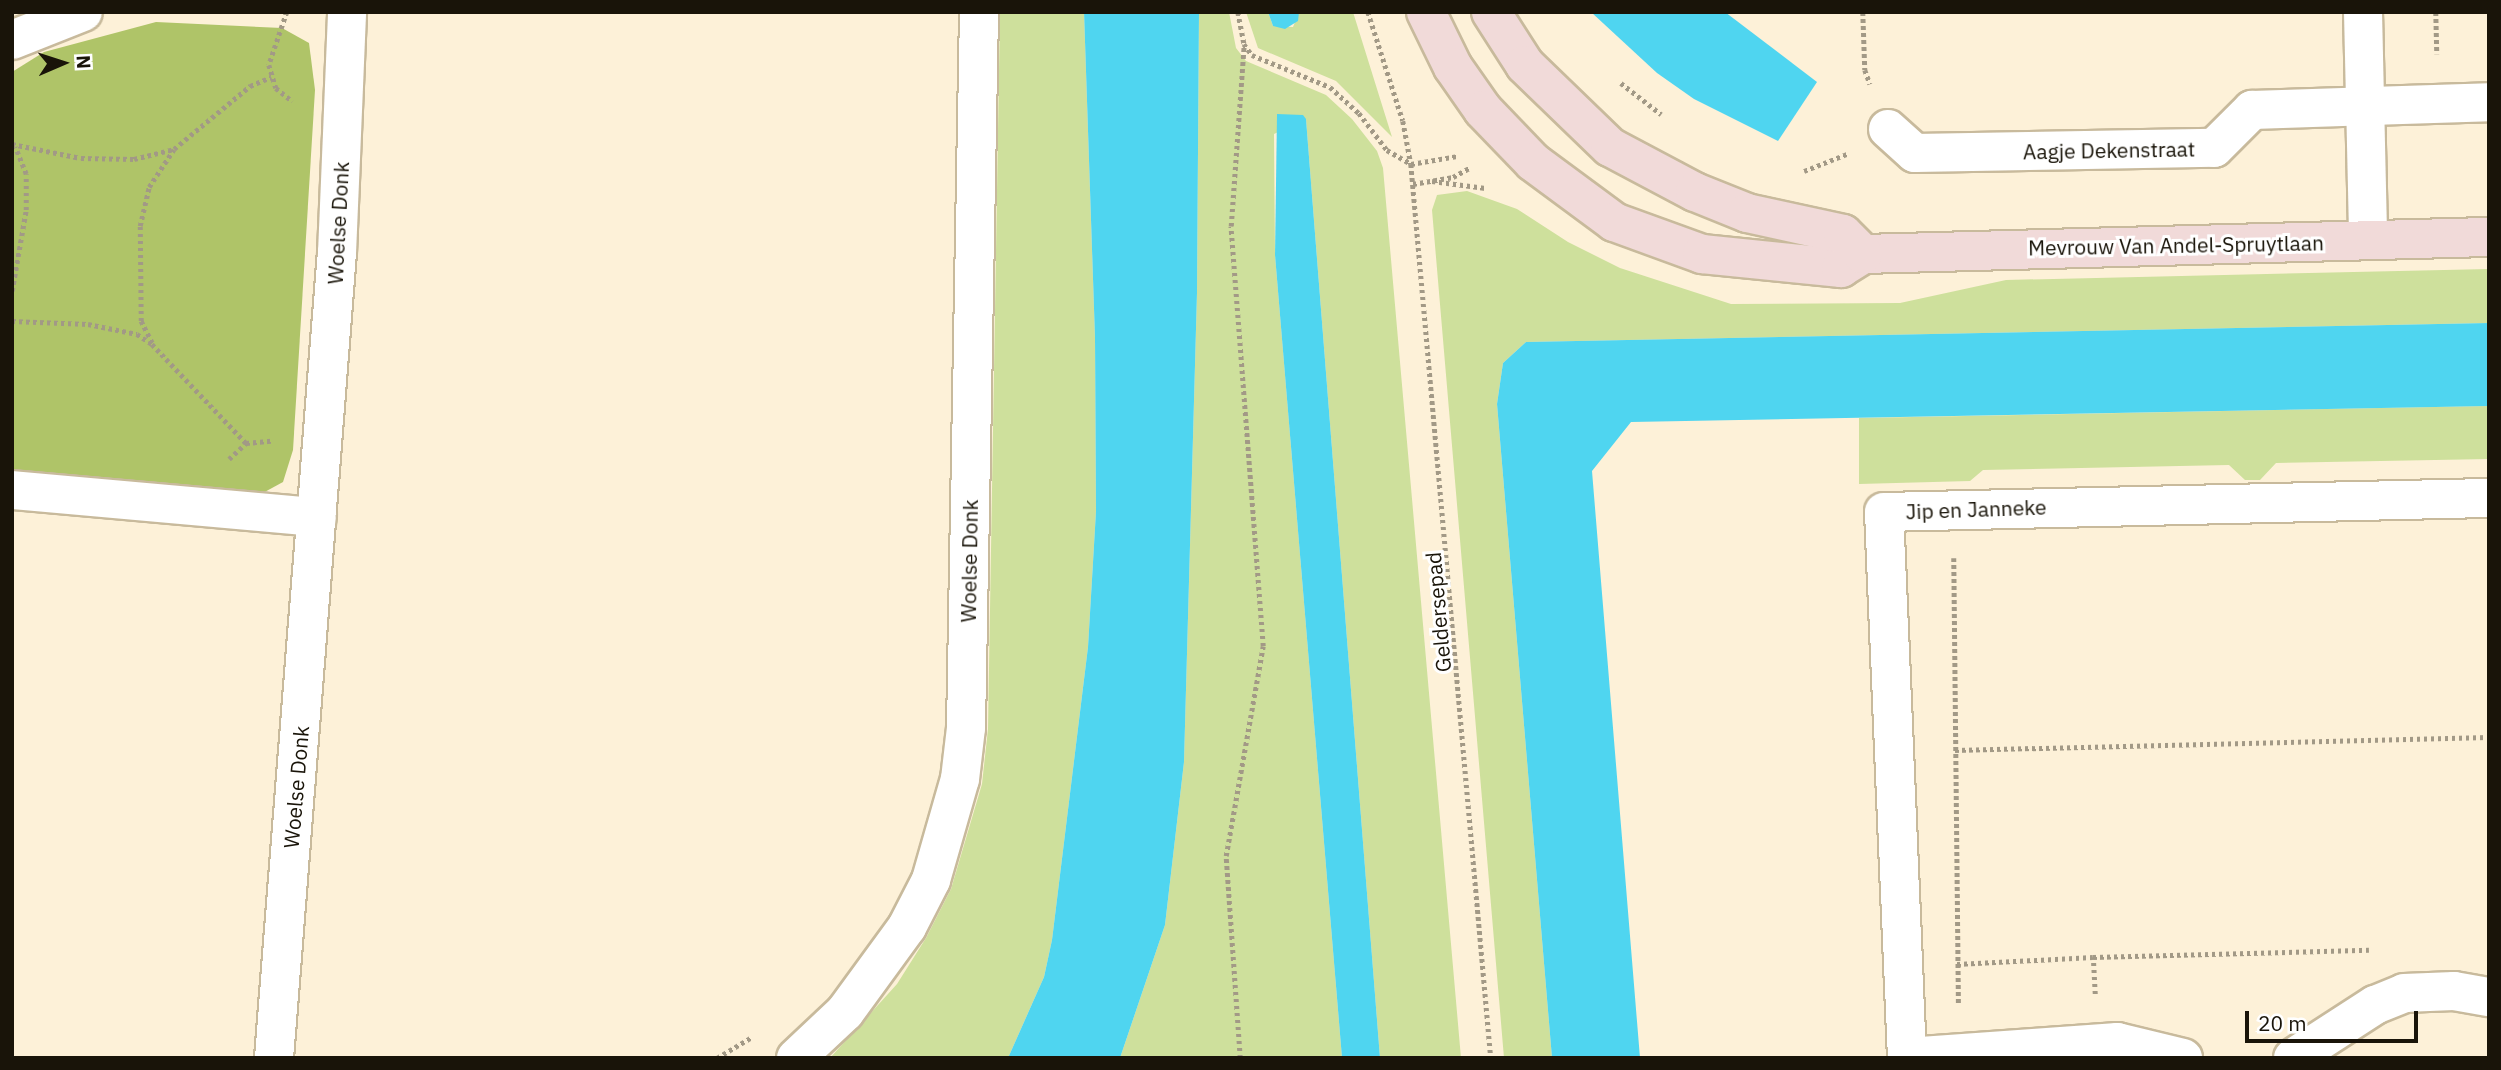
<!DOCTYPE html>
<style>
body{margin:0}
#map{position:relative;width:2501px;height:1070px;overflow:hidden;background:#fdf1d8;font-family:"IBM Plex Sans",sans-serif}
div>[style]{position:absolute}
.green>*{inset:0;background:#cee09c}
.forest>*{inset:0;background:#afc468}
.water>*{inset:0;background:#4fd5f0}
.path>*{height:4.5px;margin-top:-2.25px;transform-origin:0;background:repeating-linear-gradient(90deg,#a29986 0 3.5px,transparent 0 7px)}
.roads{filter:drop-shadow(2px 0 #c8ba9c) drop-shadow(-2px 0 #c8ba9c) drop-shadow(0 2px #c8ba9c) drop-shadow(0 -2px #c8ba9c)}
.street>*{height:38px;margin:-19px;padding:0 19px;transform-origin:19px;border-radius:19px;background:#fff}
.secondary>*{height:38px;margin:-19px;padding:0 19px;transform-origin:19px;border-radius:19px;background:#f1dad9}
span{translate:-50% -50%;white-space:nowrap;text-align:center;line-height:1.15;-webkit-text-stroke:6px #fff;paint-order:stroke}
.street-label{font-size:21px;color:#191409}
.frame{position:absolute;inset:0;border:14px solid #191409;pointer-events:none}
.north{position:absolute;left:28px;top:28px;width:70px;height:70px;-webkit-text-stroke:5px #fff;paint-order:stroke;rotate:87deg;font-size:19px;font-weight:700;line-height:28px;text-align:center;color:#191409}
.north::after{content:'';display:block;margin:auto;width:24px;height:32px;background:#191409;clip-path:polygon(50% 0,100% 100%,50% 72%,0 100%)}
.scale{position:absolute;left:2245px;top:1011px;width:173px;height:32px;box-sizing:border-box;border:4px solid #191409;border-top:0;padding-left:9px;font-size:21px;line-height:24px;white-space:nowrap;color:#191409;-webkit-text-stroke:5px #fff;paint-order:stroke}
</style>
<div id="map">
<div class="green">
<div style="clip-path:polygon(1000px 12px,1084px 12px,1095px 338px,1096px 511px,1088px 647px,1052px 940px,1044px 977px,1008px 1058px,830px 1058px,897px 984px,926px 938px,951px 889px,982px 784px,988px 729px)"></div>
<div style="clip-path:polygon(1199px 12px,1229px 12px,1236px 48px,1246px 61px,1326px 95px,1352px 119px,1377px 151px,1383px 168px,1461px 1058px,1380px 1058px,1306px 119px,1274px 134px,1275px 255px,1342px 1058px,1120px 1058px,1165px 925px,1184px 762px,1197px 293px)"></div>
<div style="clip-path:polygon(1246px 12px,1268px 12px,1273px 26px,1293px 27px,1299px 12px,1353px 12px,1392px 137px,1336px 81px,1258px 48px)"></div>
<div style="clip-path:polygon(1467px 191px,1517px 209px,1568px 242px,1620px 268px,1731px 304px,1900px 303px,2006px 280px,2489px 269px,2489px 323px,1526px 342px,1503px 363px,1497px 404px,1552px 1058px,1504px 1058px,1432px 210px,1437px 195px)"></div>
<div style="clip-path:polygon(2489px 406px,2489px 459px,2276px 463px,2260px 480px,2245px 480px,2229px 465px,1983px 470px,1970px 481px,1859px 484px,1859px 418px)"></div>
</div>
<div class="forest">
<div style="clip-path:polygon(156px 22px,282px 28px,309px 43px,315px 90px,293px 450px,283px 482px,261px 494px,12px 470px,12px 72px,44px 52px)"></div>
</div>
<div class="water">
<div style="clip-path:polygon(1084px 12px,1199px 12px,1197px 293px,1184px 762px,1165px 925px,1120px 1058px,1008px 1058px,1044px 977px,1052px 940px,1088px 647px,1096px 511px,1095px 338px)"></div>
<div style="clip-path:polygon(1268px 12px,1299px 12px,1298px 21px,1285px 29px,1273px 26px)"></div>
<div style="clip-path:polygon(1591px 12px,1725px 12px,1817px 82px,1778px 141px,1694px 99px,1657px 73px)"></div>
<div style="clip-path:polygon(1277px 114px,1303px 115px,1306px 119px,1380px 1058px,1342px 1058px,1275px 255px)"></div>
<div style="clip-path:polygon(2489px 323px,2489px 406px,1631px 422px,1592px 471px,1640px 1058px,1552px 1058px,1497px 404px,1503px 363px,1526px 342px)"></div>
</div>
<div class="path">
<div style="left:287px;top:12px;width:56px;rotate:108.8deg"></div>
<div style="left:269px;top:65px;width:24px;rotate:73deg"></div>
<div style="left:276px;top:88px;width:21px;rotate:39deg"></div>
<div style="left:1238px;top:12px;width:33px;rotate:79deg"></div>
<div style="left:1244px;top:44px;width:14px;rotate:54deg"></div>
<div style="left:1252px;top:55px;width:84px;rotate:22.3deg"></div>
<div style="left:1330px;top:87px;width:39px;rotate:42deg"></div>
<div style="left:1359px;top:113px;width:46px;rotate:52.9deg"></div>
<div style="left:1387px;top:150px;width:28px;rotate:30deg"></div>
<div style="left:1411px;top:164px;width:48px;rotate:-9.7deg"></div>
<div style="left:1368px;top:12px;width:114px;rotate:72.2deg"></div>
<div style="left:1403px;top:121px;width:44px;rotate:79.5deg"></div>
<div style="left:1411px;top:164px;width:898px;rotate:84.89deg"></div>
<div style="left:1863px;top:12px;width:58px;rotate:88deg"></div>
<div style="left:1865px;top:70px;width:15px;rotate:70deg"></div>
<div style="left:2436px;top:12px;width:42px;rotate:88.6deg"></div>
<div style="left:1621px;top:83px;width:51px;rotate:37.8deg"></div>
<div style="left:12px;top:144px;width:70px;rotate:11.5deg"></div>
<div style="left:81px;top:158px;width:53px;rotate:1.1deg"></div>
<div style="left:134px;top:159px;width:41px;rotate:-14deg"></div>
<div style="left:174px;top:149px;width:99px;rotate:-39.7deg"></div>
<div style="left:250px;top:86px;width:23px;rotate:-23deg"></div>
<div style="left:1804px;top:171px;width:46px;rotate:-21.6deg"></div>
<div style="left:1432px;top:181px;width:54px;rotate:7.4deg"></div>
<div style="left:1413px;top:184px;width:41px;rotate:-9.9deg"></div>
<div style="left:1453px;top:177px;width:18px;rotate:-29deg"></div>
<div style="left:12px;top:291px;width:82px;rotate:-80.2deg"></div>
<div style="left:26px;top:210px;width:36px;rotate:-90deg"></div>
<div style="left:26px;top:174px;width:29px;rotate:-112deg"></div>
<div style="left:12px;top:321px;width:76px;rotate:2.3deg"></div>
<div style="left:88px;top:324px;width:50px;rotate:11.5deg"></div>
<div style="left:137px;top:334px;width:18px;rotate:34deg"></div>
<div style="left:152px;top:344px;width:137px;rotate:46.5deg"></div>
<div style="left:246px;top:443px;width:25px;rotate:-5deg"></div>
<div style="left:152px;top:343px;width:25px;rotate:-117deg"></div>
<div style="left:141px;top:321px;width:95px;rotate:-90.6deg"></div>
<div style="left:140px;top:226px;width:40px;rotate:-77deg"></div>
<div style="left:149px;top:187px;width:45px;rotate:-56.7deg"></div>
<div style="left:229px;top:459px;width:23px;rotate:-43deg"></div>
<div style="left:1954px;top:558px;width:446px;rotate:89.4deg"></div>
<div style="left:1955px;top:750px;width:534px;rotate:-1.39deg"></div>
<div style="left:1957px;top:964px;width:136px;rotate:-2.9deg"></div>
<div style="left:2095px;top:994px;width:37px;rotate:-93deg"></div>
<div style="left:2093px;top:957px;width:276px;rotate:-1.5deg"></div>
<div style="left:717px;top:1058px;width:39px;rotate:-31deg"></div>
<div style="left:1240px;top:1058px;width:202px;rotate:-94deg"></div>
<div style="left:1226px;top:856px;width:213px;rotate:-80deg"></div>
<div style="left:1263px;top:646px;width:421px;rotate:-94.4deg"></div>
<div style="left:1231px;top:226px;width:182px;rotate:-85.9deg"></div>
</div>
<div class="roads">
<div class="street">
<div style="left:2363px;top:12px;width:228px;rotate:88.7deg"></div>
<div style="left:12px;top:40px;width:76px;rotate:-21.5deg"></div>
<div style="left:1888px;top:129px;width:36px;rotate:42deg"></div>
<div style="left:1915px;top:153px;width:299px;rotate:-1deg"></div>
<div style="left:2214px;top:148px;width:54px;rotate:-45deg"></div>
<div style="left:2252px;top:110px;width:237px;rotate:-1.9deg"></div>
<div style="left:12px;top:490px;width:306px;rotate:5.1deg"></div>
<div style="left:1907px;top:1057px;width:211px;rotate:-4.1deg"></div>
<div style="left:2117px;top:1042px;width:68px;rotate:13.6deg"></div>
<div style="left:274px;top:1058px;width:807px;rotate:-85.53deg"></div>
<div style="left:337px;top:253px;width:241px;rotate:-87.6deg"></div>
<div style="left:796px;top:1058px;width:67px;rotate:-43.2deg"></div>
<div style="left:845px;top:1012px;width:105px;rotate:-53.9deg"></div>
<div style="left:907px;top:927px;width:53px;rotate:-62.9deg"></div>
<div style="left:931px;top:880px;width:105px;rotate:-74deg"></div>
<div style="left:960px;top:779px;width:51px;rotate:-83.3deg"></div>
<div style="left:966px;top:728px;width:716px;rotate:-88.96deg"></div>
<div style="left:1907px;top:1058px;width:546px;rotate:-92.41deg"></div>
<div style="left:1884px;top:512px;width:605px;rotate:-1.33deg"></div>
<div style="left:2293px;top:1058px;width:98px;rotate:-32.9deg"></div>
<div style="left:2375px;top:1005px;width:31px;rotate:-22deg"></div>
<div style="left:2404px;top:993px;width:50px;rotate:-2.3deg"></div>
<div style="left:2454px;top:991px;width:36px;rotate:10deg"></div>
</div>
<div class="secondary">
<div style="left:1426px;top:12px;width:61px;rotate:63.9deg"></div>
<div style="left:1453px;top:67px;width:52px;rotate:55.1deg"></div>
<div style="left:1483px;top:110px;width:72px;rotate:46.1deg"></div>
<div style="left:1533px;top:162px;width:101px;rotate:36.5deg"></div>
<div style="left:1614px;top:222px;width:94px;rotate:20deg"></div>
<div style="left:1702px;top:254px;width:140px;rotate:5.8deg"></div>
<div style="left:1841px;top:268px;width:26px;rotate:-32deg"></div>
<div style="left:1863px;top:254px;width:626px;rotate:-1.56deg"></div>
<div style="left:1491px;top:12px;width:63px;rotate:57.3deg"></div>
<div style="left:1525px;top:65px;width:118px;rotate:44deg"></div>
<div style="left:1610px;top:147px;width:96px;rotate:27.9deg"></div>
<div style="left:1695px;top:192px;width:56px;rotate:22deg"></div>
<div style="left:1747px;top:213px;width:98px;rotate:12.3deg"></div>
<div style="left:1843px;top:234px;width:28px;rotate:45deg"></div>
</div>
</div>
<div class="street-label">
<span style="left:2109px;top:150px;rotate:-1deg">Aagje Dekenstraat</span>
<span style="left:338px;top:223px;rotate:-87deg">Woelse Donk</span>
<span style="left:2176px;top:245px;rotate:-1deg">Mevrouw Van Andel-Spruytlaan</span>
<span style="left:1976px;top:509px;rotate:-2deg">Jip en Janneke</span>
<span style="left:969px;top:561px;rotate:-89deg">Woelse Donk</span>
<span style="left:1438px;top:612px;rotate:-95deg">Geldersepad</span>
<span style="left:296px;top:787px;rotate:-85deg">Woelse Donk</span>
</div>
<div class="frame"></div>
<div class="north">N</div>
<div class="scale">20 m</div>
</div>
